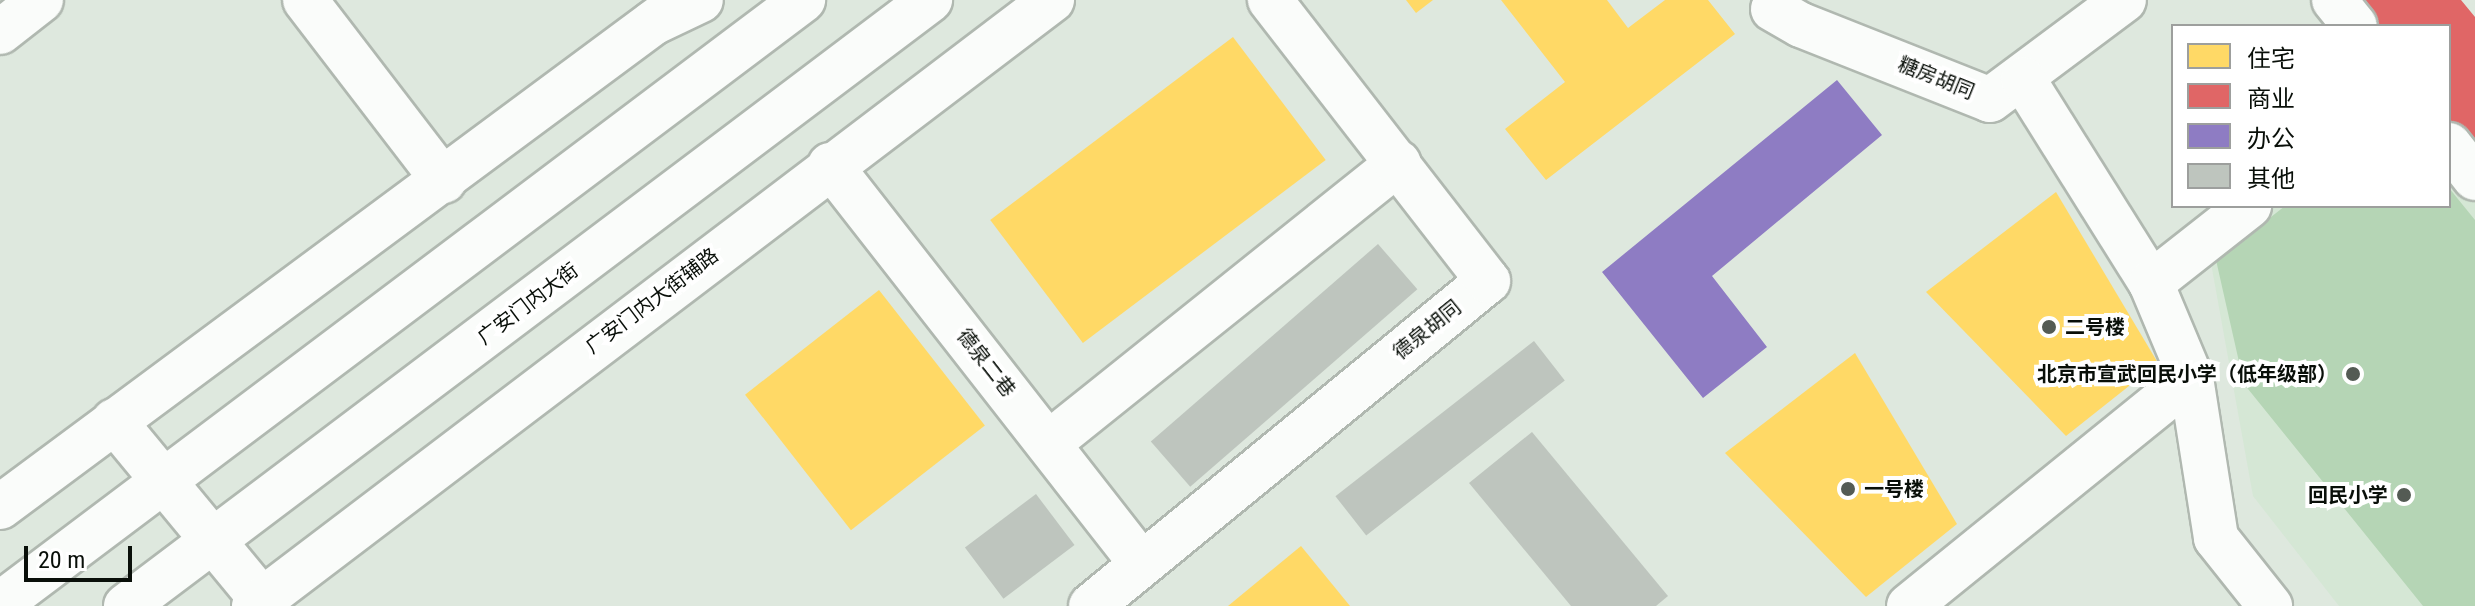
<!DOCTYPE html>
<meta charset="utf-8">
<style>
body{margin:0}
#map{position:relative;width:2475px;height:606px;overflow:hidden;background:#dee8de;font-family:"Roboto Condensed","Noto Sans SC",sans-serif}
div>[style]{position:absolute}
.built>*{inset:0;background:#d5e7d5}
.green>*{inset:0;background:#b5d5b5}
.homes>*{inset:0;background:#ffd966;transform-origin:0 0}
.shops>*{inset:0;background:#e06666}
.offices>*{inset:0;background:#8e7cc3}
.building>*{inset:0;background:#bec5be;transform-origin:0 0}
.roads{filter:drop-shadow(2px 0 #b0b8b0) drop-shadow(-2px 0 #b0b8b0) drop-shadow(0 2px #b0b8b0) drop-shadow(0 -2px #b0b8b0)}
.minor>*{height:44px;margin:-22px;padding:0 22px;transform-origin:22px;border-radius:22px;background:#fafcfa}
.major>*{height:44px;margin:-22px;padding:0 22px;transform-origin:22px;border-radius:22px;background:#fafcfa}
.dots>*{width:22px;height:22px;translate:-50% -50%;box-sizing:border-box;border:4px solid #fff;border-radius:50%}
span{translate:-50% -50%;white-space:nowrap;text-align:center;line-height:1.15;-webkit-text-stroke:8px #fff;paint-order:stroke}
.street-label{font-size:20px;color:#090f09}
.poi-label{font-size:20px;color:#090f09;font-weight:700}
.left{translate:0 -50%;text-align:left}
.right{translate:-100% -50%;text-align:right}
.legend{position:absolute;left:2171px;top:24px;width:280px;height:184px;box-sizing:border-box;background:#fff;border:2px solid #9d9f9d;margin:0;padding:10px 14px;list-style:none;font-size:24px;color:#090f09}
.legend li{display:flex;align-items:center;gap:16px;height:40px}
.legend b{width:40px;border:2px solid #9d9f9d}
.scale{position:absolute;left:24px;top:546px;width:108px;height:36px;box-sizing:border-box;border:4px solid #090f09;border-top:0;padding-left:10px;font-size:24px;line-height:28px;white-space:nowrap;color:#090f09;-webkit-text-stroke:6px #fff;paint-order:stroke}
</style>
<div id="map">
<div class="built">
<div style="clip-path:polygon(2449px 151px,2475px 184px,2475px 606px,2339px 606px,2253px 496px,2209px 252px,2267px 206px,2449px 206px)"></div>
</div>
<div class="green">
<div style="clip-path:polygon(2449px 188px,2475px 220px,2475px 606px,2423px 606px,2244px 384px,2216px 260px,2285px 206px,2449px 206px)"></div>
</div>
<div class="homes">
<div style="clip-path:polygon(1406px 0,1433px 0,1416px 13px)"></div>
<div style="clip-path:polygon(1501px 0,1607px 0,1628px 28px,1665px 0,1708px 0,1735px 34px,1546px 180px,1505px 129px,1565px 82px)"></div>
<div style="left:1233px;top:37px;width:154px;height:304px;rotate:53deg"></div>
<div style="clip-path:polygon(2056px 192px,2158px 363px,2066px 436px,1926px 292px)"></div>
<div style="left:879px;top:290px;width:172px;height:170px;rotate:52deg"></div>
<div style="clip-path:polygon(1855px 353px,1957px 524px,1866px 597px,1725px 453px)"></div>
<div style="clip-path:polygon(1301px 546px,1350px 606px,1228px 606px)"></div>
</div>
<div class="shops">
<div style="clip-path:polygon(2347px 0,2461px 0,2475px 17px,2475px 161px,2449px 128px,2449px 26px,2368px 26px)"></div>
</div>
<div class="offices">
<div style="clip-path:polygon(1837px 80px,1882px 135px,1712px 276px,1767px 347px,1703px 398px,1602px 272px)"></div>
</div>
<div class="building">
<div style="left:1378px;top:244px;width:60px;height:301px;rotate:49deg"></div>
<div style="left:1534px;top:341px;width:50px;height:252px;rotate:52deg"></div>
<div style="clip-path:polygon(1532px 432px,1668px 596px,1656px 606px,1571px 606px,1469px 483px)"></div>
<div style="left:1036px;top:494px;width:64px;height:89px;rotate:53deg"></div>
</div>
<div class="roads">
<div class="minor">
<div style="left:305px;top:0;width:228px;rotate:52.5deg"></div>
<div style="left:2334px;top:0;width:33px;rotate:51deg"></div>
<div style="left:1773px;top:9px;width:32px;rotate:30deg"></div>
<div style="left:1801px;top:25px;width:203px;rotate:21.6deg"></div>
<div style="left:1990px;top:100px;width:167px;rotate:-36.7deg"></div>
<div style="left:0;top:32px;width:52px;rotate:-38deg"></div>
<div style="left:2023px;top:79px;width:241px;rotate:57.9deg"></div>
<div style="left:2151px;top:283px;width:103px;rotate:67.2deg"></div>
<div style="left:2191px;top:378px;width:162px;rotate:81.1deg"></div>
<div style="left:2216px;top:538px;width:87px;rotate:51.5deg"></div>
<div style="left:2449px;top:145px;width:42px;rotate:51.8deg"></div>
<div style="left:830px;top:165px;width:505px;rotate:52deg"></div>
<div style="left:2151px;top:283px;width:125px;rotate:-38.2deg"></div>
<div style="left:114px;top:421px;width:232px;rotate:50.4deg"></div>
<div style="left:1049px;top:443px;width:448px;rotate:-38.7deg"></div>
<div style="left:0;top:507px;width:851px;rotate:-36.55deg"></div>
<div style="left:254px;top:606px;width:1002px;rotate:-37.21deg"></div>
<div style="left:1091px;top:606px;width:513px;rotate:-39.31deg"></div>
<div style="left:1488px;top:281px;width:356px;rotate:-127.8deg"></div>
<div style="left:1909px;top:606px;width:363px;rotate:-39deg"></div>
</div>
<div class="major">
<div style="left:653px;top:23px;width:53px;rotate:-25.6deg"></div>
<div style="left:262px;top:600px;width:8px;rotate:50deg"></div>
<div style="left:0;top:604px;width:1005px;rotate:-36.95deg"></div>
<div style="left:126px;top:606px;width:1007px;rotate:-37.01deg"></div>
</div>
</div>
<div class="dots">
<div style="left:2049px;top:327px;background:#545b54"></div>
<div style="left:2353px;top:374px;background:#545b54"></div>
<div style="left:1848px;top:489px;background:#545b54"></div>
<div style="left:2404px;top:495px;background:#545b54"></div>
</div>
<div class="street-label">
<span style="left:1936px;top:78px;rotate:22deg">糖房胡同</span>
<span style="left:652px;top:301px;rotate:-37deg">广安门内大街辅路</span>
<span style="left:528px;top:304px;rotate:-37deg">广安门内大街</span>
<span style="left:1427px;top:330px;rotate:-39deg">德泉胡同</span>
<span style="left:986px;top:363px;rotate:52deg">德泉二巷</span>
</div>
<div class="poi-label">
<span class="left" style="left:2065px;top:327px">二号楼</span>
<span class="right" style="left:2337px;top:374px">北京市宣武回民小学（低年级部）</span>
<span class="left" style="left:1864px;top:489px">一号楼</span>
<span class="right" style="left:2388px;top:495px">回民小学</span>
</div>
<ul class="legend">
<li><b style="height:22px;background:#ffd966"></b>住宅</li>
<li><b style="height:22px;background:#e06666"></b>商业</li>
<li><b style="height:22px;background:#8e7cc3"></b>办公</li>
<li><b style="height:22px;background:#bec5be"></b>其他</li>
</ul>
<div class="scale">20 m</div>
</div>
